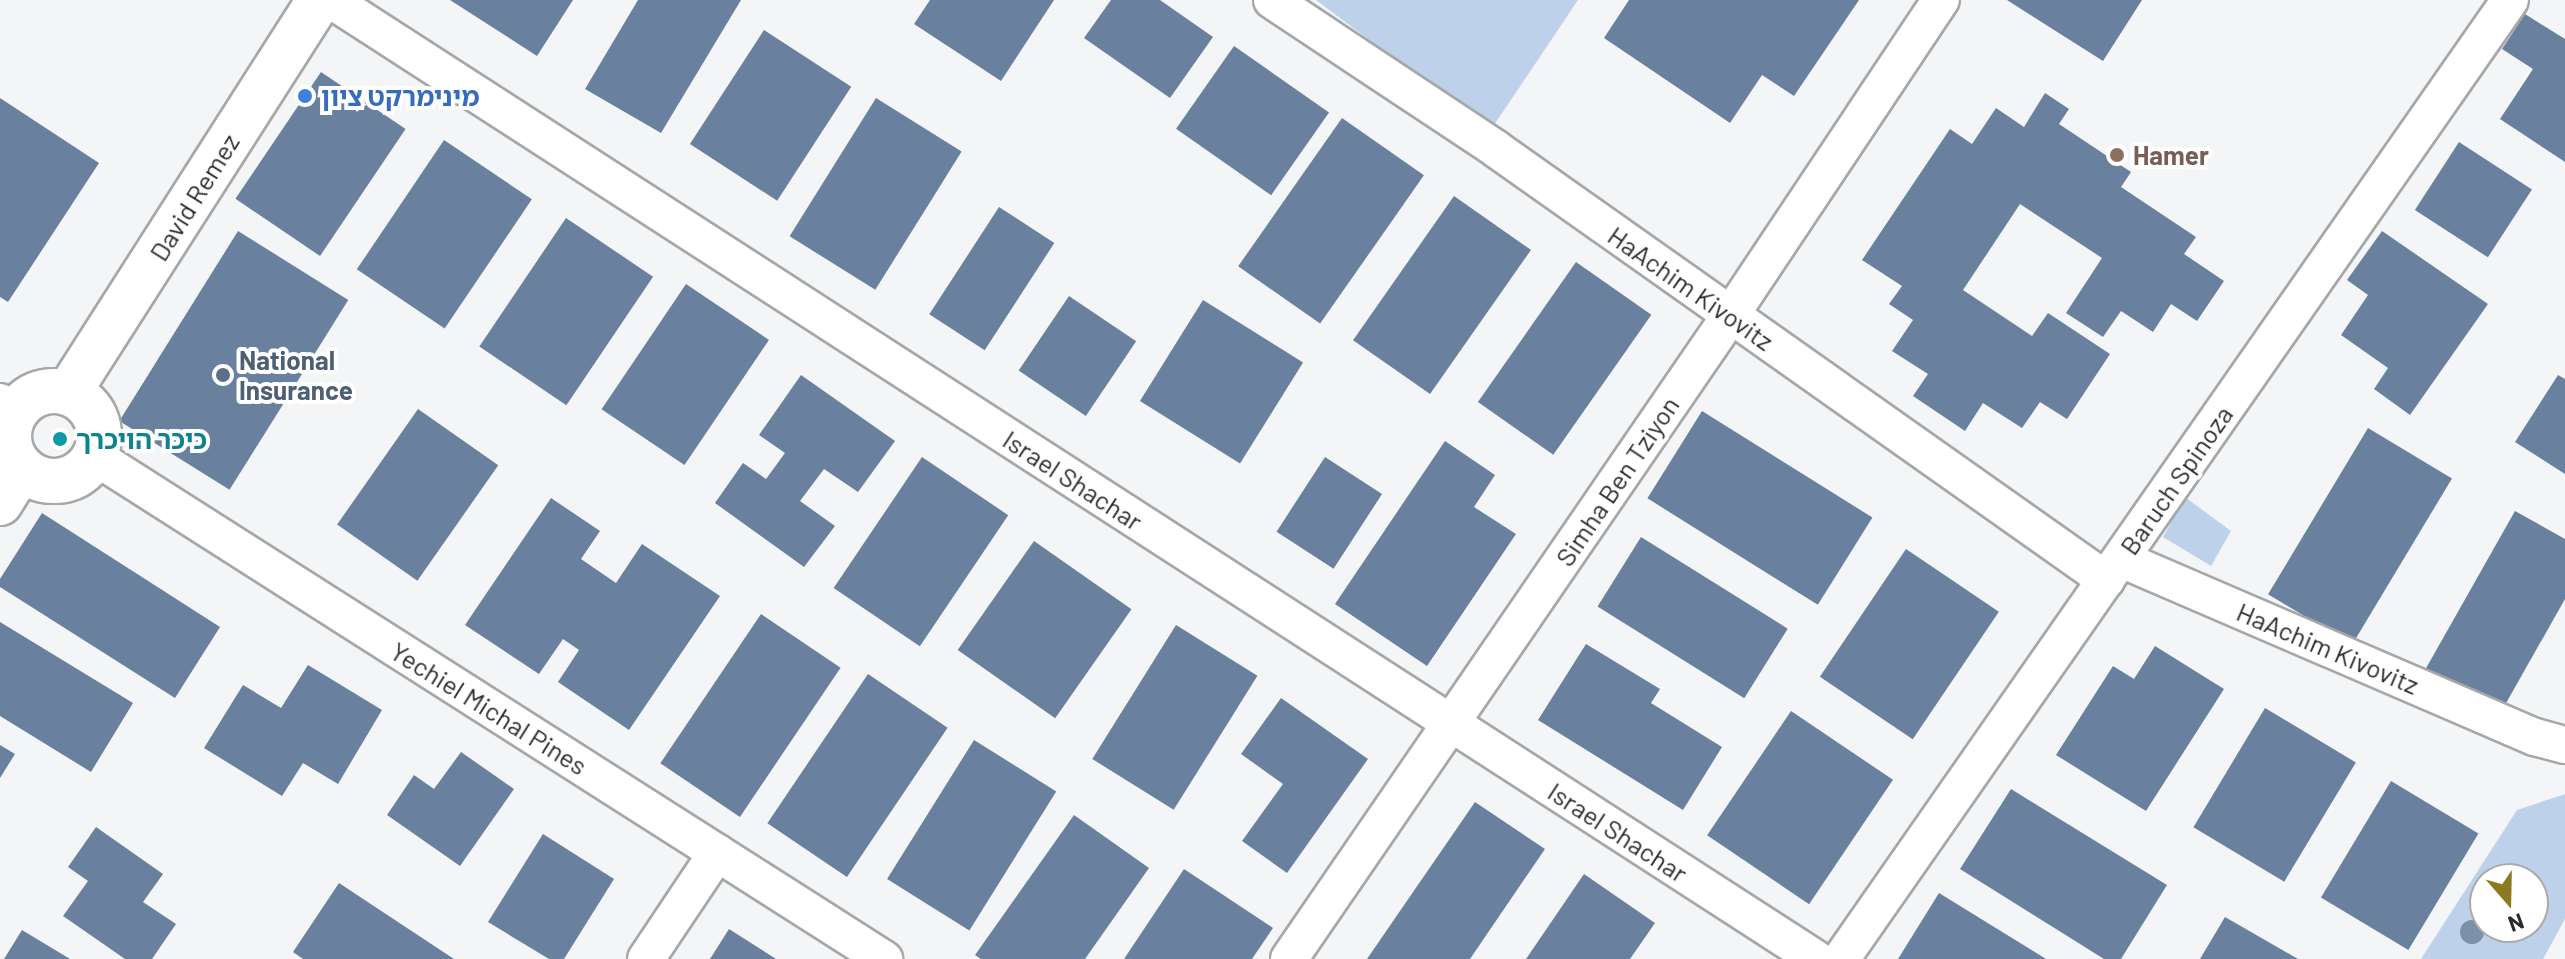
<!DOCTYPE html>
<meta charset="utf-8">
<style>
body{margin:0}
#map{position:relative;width:2565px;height:959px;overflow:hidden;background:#f4f5f7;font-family:Barlow,"Noto Sans Hebrew",sans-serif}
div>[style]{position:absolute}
.green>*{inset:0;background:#bdd2ea}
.building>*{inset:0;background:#69819e;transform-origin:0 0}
.roads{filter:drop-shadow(2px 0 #a6a7a8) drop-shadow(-2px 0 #a6a7a8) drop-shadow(0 2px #a6a7a8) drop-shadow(0 -2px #a6a7a8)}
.minor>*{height:36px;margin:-18px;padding:0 18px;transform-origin:18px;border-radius:18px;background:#fff}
.tertiary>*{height:44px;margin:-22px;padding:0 22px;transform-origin:22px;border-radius:22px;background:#fff}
.tertiary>.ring{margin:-22px;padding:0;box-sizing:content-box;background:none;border:44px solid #fff;border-radius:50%}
.trees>*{width:24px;height:24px;margin:-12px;border-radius:50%;background:#7c90a7}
.dots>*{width:22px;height:22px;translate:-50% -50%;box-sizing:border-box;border:4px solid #fff;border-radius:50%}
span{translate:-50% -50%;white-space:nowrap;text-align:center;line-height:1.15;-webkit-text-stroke:8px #fff;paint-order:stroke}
.shop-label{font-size:26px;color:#366cbe;font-weight:700}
.left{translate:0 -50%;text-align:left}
.education-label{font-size:26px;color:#785e54;font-weight:700}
.street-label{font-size:26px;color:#2a2a2b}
.service-label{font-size:26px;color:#4e5e75;font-weight:700}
.culture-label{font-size:26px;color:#0d838f;font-weight:700}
.north{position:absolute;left:2469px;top:863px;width:80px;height:80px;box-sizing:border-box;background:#fff;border:2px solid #aaa;border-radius:50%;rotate:160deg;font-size:22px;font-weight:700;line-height:32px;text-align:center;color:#2a2a2b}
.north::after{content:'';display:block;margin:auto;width:28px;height:36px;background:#8b7a20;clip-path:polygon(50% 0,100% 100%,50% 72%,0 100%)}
</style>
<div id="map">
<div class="green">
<div style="clip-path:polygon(1316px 0,1578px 0,1490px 131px)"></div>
<div style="clip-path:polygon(2185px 497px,2231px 531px,2211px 566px,2163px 537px)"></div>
<div style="clip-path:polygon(evenodd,2565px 794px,2565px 919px,2543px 959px,2421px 959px,2517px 810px,2565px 794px,2485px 879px,2533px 879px,2533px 927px,2485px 927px,2485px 879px)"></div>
</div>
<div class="building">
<div style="clip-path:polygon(450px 0,573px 0,537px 56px)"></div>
<div style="clip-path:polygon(638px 0,741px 0,661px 133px,585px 89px)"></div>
<div style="clip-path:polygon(930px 0,1054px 0,1001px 81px,914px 24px)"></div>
<div style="clip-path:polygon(1111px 0,1160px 0,1213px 37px,1170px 98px,1084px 38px)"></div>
<div style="clip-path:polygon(1629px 0,1859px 0,1794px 96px,1762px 75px,1730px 123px,1604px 38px)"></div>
<div style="clip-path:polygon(2007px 0,2142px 0,2103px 61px)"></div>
<div style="clip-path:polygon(2525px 14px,2565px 39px,2565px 162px,2500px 119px,2533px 69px,2502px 49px)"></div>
<div style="left:764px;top:30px;width:104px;height:136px;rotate:33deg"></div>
<div style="left:1234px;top:46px;width:116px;height:101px;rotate:35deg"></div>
<div style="left:321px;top:72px;width:102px;height:153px;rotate:34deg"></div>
<div style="clip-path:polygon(2045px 93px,2069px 109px,2059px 124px,2131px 172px,2121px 187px,2196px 237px,2184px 254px,2224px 281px,2197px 321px,2171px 304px,2153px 332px,2121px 311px,2103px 337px,2066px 313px,2102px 258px,2020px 204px,1963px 290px,2032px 336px,2048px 313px,2110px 354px,2067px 419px,2040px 402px,2022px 428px,1983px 403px,1965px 431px,1913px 396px,1928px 374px,1892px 351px,1913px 320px,1889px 304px,1902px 286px,1862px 260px,1950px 129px,1972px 144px,1996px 108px,2024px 127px)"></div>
<div style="clip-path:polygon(0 98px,99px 163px,8px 302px,0 297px)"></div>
<div style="left:876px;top:98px;width:101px;height:163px;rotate:32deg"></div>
<div style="left:1342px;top:118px;width:100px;height:181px;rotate:35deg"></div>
<div style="left:444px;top:140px;width:106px;height:156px;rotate:34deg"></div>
<div style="left:2459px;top:142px;width:87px;height:81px;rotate:33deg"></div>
<div style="left:1454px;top:196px;width:94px;height:176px;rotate:35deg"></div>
<div style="left:999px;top:207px;width:66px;height:128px;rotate:33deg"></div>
<div style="left:566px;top:218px;width:105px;height:155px;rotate:34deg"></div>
<div style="left:238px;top:231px;width:130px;height:224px;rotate:32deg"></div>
<div style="clip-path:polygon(2382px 231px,2488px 304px,2410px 415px,2374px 389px,2388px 368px,2341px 335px,2368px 295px,2347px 280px)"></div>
<div style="left:1576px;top:262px;width:92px;height:171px;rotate:35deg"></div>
<div style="left:686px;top:284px;width:100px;height:151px;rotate:34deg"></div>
<div style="left:1069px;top:296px;width:81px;height:90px;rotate:34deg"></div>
<div style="left:1203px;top:300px;width:118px;height:119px;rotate:32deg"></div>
<div style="clip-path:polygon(801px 375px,895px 441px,858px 492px,824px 469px,800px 501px,835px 526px,804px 567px,715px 503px,743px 463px,766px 479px,785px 453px,759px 435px)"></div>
<div style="clip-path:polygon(2558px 375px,2565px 379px,2565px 474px,2515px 442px)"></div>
<div style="left:418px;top:409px;width:98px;height:141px;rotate:35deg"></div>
<div style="left:1702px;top:411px;width:201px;height:103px;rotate:32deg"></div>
<div style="left:2368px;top:428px;width:98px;height:194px;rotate:31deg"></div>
<div style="clip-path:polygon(1445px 441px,1495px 475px,1474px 507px,1516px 534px,1427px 666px,1335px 604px)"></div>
<div style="left:922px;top:457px;width:104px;height:158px;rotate:34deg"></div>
<div style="left:1325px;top:457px;width:68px;height:89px;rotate:33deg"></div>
<div style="clip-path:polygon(551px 498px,600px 531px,581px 559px,616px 583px,642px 544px,720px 596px,629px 730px,558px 682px,579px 650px,563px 639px,539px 674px,465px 625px)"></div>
<div style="clip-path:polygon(2515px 511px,2565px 539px,2565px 599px,2501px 712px,2425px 670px)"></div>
<div style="clip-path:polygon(42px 513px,220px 627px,175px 698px,0 587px,0 579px)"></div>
<div style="left:1641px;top:537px;width:173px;height:82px;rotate:32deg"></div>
<div style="left:1034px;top:541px;width:119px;height:133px;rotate:35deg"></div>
<div style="left:1906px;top:549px;width:112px;height:154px;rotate:34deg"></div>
<div style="left:761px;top:614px;width:96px;height:180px;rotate:34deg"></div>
<div style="clip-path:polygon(0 622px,133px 703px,91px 772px,0 716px)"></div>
<div style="left:1176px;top:625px;width:96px;height:158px;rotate:32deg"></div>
<div style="clip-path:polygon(1586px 644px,1660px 689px,1651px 703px,1722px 747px,1683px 810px,1538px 720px)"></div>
<div style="clip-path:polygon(2155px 646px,2224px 689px,2146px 811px,2056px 755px,2113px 666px,2134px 679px)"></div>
<div style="clip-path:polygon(308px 665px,382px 710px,338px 784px,303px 763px,282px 796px,204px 748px,243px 685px,281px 708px)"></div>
<div style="left:868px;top:674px;width:96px;height:180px;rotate:34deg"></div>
<div style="clip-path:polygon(1281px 698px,1368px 759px,1287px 873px,1242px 841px,1283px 784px,1241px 754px)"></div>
<div style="left:2265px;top:708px;width:106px;height:139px;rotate:31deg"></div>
<div style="left:1791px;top:711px;width:123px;height:150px;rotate:34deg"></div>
<div style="left:974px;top:740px;width:97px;height:164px;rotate:32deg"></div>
<div style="clip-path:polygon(0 745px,15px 754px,0 778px)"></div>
<div style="clip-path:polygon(461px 752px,514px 789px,460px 866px,387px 815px,414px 775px,434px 789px)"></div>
<div style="left:2391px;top:781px;width:102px;height:136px;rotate:31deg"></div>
<div style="clip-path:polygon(2011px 789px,2167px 885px,2121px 959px,2104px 959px,1960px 869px)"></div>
<div style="clip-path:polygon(1475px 802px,1545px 849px,1470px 959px,1367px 959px)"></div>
<div style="clip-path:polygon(1074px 815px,1149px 868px,1085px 959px,981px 959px,975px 955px)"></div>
<div style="clip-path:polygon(96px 827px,163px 874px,143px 902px,176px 924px,152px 959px,125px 959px,63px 916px,88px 881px,68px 867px)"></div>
<div style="clip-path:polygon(543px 834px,614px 879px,564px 959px,549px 959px,488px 922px)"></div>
<div style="clip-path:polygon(1184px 869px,1273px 928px,1252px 959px,1124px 959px)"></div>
<div style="clip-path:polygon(1584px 874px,1655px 923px,1630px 959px,1526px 959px)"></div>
<div style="clip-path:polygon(339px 883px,454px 959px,303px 959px,293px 952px)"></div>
<div style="clip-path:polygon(1939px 893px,2046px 959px,1898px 959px)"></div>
<div style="clip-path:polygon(2225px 917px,2298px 959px,2200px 959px)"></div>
<div style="clip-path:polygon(729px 929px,776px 959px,710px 959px)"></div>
<div style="clip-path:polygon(22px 930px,70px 959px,4px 959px)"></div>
</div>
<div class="roads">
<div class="minor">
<div style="left:331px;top:0;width:1768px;rotate:32.85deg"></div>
<div style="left:1272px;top:0;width:269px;rotate:33.6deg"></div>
<div style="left:1496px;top:149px;width:747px;rotate:35.24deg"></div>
<div style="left:0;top:402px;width:19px;rotate:32deg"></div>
<div style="left:94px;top:456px;width:937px;rotate:32.49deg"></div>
<div style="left:2121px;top:559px;width:451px;rotate:23.3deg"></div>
<div style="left:2535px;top:737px;width:31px;rotate:15deg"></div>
<div style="left:646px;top:959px;width:128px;rotate:-56.2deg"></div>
<div style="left:1289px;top:959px;width:780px;rotate:-55.56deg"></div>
<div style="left:1730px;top:316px;width:380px;rotate:-56.3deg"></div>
<div style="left:1841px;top:959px;width:1169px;rotate:-55.1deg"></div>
</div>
<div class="tertiary">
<div class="ring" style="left:9px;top:391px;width:46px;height:46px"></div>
<div style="left:68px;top:393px;width:466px;rotate:-57.4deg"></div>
<div style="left:0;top:503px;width:41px;rotate:-57.8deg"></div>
</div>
</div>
<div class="trees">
<div style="left:2472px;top:932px"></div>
</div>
<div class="dots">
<div style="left:305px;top:96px;background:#3f7fe0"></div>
<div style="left:2117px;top:155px;background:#8d6e63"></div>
<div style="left:223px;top:375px;background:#5c6f8a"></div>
<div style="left:60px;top:439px;background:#0f9aa8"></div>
</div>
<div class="shop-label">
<span class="left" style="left:321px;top:96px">מינימרקט ציון</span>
</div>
<div class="education-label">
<span class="left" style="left:2133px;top:155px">Hamer</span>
</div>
<div class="street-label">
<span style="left:194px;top:197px;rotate:-58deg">David Remez</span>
<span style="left:1691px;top:288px;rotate:35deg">HaAchim Kivovitz</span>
<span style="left:1073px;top:480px;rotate:33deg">Israel Shachar</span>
<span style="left:2176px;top:480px;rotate:-55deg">Baruch Spinoza</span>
<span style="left:1617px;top:481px;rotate:-56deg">Simha Ben Tziyon</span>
<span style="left:2328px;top:648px;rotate:23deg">HaAchim Kivovitz</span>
<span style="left:489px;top:708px;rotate:32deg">Yechiel Michal Pines</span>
<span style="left:1618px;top:832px;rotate:33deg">Israel Shachar</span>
</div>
<div class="service-label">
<span class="left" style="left:239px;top:375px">National<br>Insurance</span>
</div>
<div class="culture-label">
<span class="left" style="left:76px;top:439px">כיכר הויכרך</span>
</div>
<div class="north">N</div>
</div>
